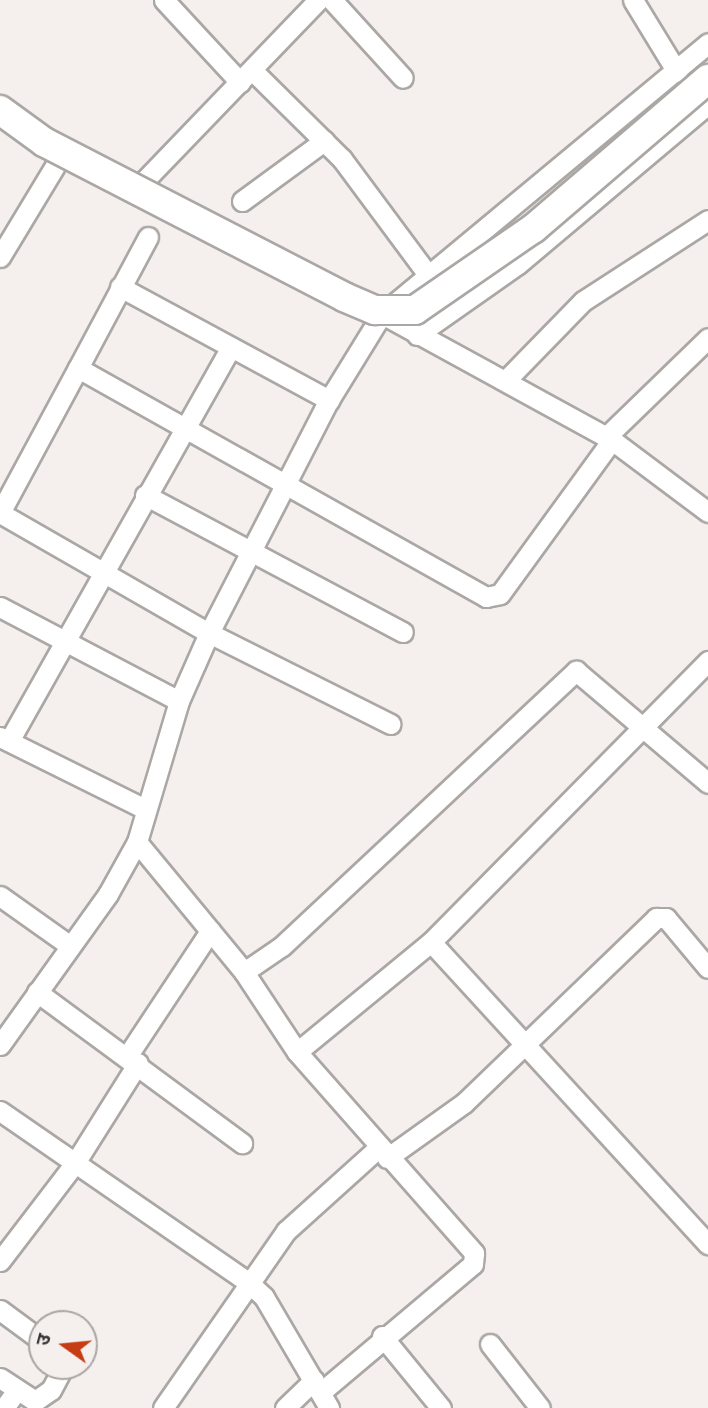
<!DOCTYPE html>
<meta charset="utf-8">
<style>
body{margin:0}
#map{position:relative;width:708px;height:1408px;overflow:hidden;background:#f5f0ed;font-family:"Sofia Sans Condensed","Noto Sans Devanagari",sans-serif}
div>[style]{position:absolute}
.roads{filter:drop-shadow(2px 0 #aba7a4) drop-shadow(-2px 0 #aba7a4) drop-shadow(0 2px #aba7a4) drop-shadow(0 -2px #aba7a4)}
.street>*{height:19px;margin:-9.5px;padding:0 9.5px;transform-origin:9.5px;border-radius:9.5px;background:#fff}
.bridges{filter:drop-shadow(2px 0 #aba7a4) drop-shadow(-2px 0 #aba7a4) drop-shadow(0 2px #aba7a4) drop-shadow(0 -2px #aba7a4)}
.secondary-bridge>*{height:28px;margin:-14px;padding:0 14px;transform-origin:14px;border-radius:14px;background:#fff}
span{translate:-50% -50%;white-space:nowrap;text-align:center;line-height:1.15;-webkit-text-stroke:7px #f5f0ed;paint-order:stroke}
.north{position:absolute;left:28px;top:1310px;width:70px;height:70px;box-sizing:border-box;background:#f5f0ed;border:2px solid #a9a6a3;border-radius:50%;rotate:285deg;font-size:19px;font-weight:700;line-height:28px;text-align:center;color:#373635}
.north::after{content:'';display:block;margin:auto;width:24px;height:32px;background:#c53c15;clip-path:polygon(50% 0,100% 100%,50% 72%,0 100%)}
</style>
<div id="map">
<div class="roads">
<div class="street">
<div style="left:164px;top:0;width:112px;rotate:47.2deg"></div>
<div style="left:332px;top:0;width:105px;rotate:47.7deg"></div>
<div style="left:633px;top:0;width:84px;rotate:58.6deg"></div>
<div style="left:252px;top:70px;width:127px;rotate:44.7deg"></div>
<div style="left:342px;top:159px;width:141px;rotate:53.4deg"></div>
<div style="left:144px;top:181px;width:251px;rotate:-46.1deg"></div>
<div style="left:242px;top:201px;width:102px;rotate:-36.2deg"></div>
<div style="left:148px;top:237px;width:149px;rotate:118.1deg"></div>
<div style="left:78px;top:368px;width:468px;rotate:29.3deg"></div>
<div style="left:486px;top:597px;width:14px;rotate:-12deg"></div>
<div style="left:500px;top:594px;width:190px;rotate:-54deg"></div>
<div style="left:0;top:257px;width:106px;rotate:-58.9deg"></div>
<div style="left:120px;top:287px;width:238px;rotate:28.4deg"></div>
<div style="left:382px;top:314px;width:262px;rotate:28.7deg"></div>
<div style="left:612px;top:440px;width:120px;rotate:36.9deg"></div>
<div style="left:417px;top:335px;width:123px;rotate:-35.1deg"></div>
<div style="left:518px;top:264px;width:248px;rotate:-40.1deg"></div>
<div style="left:78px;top:368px;width:165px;rotate:118.3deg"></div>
<div style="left:0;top:513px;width:241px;rotate:29.9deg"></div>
<div style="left:209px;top:633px;width:203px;rotate:26.6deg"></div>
<div style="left:507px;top:379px;width:109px;rotate:-45.7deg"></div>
<div style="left:583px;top:301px;width:149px;rotate:-32.9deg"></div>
<div style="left:606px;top:437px;width:142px;rotate:-44.1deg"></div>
<div style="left:145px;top:495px;width:292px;rotate:28deg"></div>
<div style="left:0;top:607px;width:202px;rotate:27.7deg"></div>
<div style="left:0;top:737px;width:162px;rotate:26.4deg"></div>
<div style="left:9px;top:741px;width:452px;rotate:-60.6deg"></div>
<div style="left:137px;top:842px;width:168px;rotate:50.5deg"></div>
<div style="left:244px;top:972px;width:46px;rotate:-34.4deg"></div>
<div style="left:282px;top:946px;width:403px;rotate:-43.1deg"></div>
<div style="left:576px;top:671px;width:173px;rotate:40.3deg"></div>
<div style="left:0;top:896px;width:85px;rotate:35.4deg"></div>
<div style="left:431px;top:942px;width:410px;rotate:47.5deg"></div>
<div style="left:244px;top:972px;width:96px;rotate:56.5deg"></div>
<div style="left:297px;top:1052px;width:268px;rotate:48.6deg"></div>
<div style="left:474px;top:1253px;width:11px;rotate:95deg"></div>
<div style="left:473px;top:1264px;width:199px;rotate:139.9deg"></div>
<div style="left:37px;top:992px;width:255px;rotate:36.4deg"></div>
<div style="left:0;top:1045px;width:186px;rotate:-54.4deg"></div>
<div style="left:108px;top:894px;width:60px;rotate:-60.9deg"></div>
<div style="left:137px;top:842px;width:147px;rotate:-73.4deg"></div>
<div style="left:179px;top:701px;width:74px;rotate:-66.2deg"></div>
<div style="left:209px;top:633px;width:262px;rotate:-62.8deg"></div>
<div style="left:329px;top:400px;width:101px;rotate:-58.4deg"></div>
<div style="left:382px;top:314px;width:424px;rotate:-39.7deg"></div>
<div style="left:297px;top:1052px;width:173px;rotate:-39.4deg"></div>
<div style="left:431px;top:942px;width:395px;rotate:-45.4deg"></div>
<div style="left:128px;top:1055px;width:149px;rotate:-56.5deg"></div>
<div style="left:0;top:1111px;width:301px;rotate:34.6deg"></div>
<div style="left:248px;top:1282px;width:22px;rotate:43deg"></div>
<div style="left:264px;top:1297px;width:129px;rotate:59.6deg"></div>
<div style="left:387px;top:1158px;width:95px;rotate:-35.5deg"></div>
<div style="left:464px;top:1103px;width:267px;rotate:-43.9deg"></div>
<div style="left:656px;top:918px;width:10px"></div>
<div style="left:666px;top:918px;width:65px;rotate:50deg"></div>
<div style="left:0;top:1261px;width:123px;rotate:-52.6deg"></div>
<div style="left:75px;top:1163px;width:118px;rotate:-57.8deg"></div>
<div style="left:0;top:1310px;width:52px;rotate:36.4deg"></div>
<div style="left:382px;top:1336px;width:93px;rotate:50.7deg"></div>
<div style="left:490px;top:1344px;width:81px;rotate:52deg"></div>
<div style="left:0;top:1378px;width:42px;rotate:33.3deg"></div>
<div style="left:35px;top:1401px;width:19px;rotate:-35deg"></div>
<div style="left:51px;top:1390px;width:27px;rotate:-62deg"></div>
<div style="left:4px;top:1408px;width:22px;rotate:-54deg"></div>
<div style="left:163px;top:1408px;width:216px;rotate:-55.2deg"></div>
<div style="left:286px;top:1231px;width:122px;rotate:-42deg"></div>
<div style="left:285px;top:1408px;width:40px;rotate:-44deg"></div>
</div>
</div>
<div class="bridges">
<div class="secondary-bridge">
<div style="left:0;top:110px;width:54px;rotate:36deg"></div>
<div style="left:44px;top:142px;width:338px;rotate:27.3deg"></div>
<div style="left:344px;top:297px;width:34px;rotate:23deg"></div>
<div style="left:375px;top:310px;width:40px"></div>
<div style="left:415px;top:310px;width:145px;rotate:-34.6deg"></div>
<div style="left:534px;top:228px;width:229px;rotate:-40.6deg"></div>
</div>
</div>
<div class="north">उ</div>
</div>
